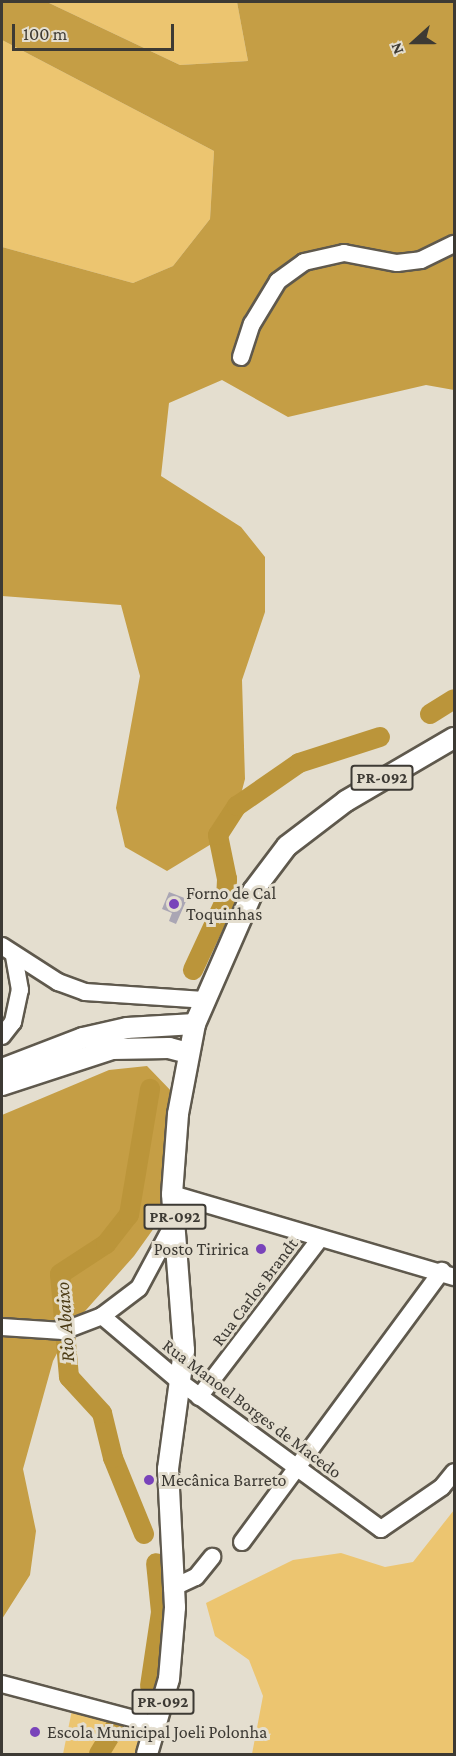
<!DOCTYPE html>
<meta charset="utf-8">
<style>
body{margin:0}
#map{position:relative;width:456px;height:1756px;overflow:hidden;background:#e4decf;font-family:"Crimson Pro",serif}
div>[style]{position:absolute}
.green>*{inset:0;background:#ecc570}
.forest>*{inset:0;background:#c59e45}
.river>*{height:20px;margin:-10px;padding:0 10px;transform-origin:10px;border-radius:10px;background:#bb953a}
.building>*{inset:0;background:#aaa6b4}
.roads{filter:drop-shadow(2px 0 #5f594d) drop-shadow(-2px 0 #5f594d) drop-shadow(0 2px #5f594d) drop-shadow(0 -2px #5f594d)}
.minor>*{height:16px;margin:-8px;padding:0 8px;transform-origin:8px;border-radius:8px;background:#fff}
.major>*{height:20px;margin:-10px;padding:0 10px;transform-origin:10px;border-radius:10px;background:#fff}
.dots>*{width:16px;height:16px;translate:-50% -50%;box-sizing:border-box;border:3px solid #e4decf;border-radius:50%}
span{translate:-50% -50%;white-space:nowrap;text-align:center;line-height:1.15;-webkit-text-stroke:6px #e4decf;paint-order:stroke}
.shield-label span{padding:2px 4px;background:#e4decf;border:2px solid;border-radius:4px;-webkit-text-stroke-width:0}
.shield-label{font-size:16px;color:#3d3a34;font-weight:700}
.poi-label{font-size:18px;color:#3d3a34}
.left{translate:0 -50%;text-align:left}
.right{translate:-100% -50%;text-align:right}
.street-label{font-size:18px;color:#3d3a34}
.water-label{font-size:20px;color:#4b3b15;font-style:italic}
.frame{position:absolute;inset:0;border:3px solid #3d3a34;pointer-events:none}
.north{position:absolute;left:384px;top:12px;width:60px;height:60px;-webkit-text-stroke:4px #e4decf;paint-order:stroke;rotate:249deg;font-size:16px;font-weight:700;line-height:24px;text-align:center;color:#3d3a34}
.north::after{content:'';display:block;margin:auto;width:21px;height:27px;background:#3d3a34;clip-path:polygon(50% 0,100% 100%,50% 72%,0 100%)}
.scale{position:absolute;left:12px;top:24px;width:162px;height:27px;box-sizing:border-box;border:3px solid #3d3a34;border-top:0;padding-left:8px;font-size:18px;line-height:21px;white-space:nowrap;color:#3d3a34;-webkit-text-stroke:4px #e4decf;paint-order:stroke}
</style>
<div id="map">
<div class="green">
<div style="clip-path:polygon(47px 2px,237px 2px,248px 61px,180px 65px)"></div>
<div style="clip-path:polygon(2px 40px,214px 151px,210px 219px,173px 266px,133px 283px,2px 247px)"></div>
<div style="clip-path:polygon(454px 1510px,454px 1754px,252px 1754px,263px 1696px,249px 1660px,215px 1636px,206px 1603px,293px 1560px,341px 1553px,385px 1567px,413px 1562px)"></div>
<div style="clip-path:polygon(72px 1710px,135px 1729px,143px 1738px,140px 1754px,63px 1754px)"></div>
</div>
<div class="forest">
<div style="clip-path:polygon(2px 2px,47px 2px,180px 65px,248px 61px,237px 2px,454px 2px,454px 390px,426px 385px,288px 417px,222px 380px,169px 403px,161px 476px,241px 527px,265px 557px,265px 612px,242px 680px,245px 779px,231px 832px,167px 871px,125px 847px,116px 808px,140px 676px,121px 605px,2px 596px,2px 247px,133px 283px,173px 266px,210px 219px,214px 151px,2px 40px)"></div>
<div style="clip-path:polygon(147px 1066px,175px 1095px,179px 1148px,164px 1214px,134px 1256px,70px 1328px,53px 1361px,23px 1469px,36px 1531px,30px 1575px,2px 1619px,2px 1115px,109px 1070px)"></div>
</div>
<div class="river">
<div style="left:430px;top:714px;width:28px;rotate:-32deg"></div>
<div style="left:193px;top:970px;width:78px;rotate:-65.1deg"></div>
<div style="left:226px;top:899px;width:20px;rotate:-87deg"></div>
<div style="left:227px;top:879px;width:45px;rotate:-101.6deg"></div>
<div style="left:218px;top:835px;width:35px;rotate:-57deg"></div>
<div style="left:237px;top:806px;width:75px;rotate:-34.7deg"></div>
<div style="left:299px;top:763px;width:85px;rotate:-17.8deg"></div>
<div style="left:144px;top:1534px;width:82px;rotate:-112.2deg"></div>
<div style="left:113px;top:1458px;width:46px;rotate:-103.7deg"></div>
<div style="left:102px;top:1413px;width:49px;rotate:-132.5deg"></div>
<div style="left:69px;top:1377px;width:103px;rotate:-95deg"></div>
<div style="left:60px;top:1274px;width:55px;rotate:-33.1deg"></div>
<div style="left:106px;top:1244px;width:37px;rotate:-52deg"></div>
<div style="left:129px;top:1215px;width:128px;rotate:-80.5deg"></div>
<div style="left:150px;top:1686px;width:75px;rotate:-81.5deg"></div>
<div style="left:161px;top:1612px;width:49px;rotate:-95.8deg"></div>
<div style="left:99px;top:1754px;width:35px;rotate:-59deg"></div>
</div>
<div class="building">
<div style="clip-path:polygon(169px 892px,187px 899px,176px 924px,169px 921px,172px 913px,162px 909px)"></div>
</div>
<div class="roads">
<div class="minor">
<div style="left:241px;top:357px;width:35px;rotate:-72deg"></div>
<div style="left:252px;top:324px;width:50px;rotate:-58.8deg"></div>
<div style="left:278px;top:281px;width:32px;rotate:-36deg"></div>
<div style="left:304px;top:262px;width:41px;rotate:-12.7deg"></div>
<div style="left:344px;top:253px;width:54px;rotate:10.7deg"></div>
<div style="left:397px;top:263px;width:24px;rotate:-7deg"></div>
<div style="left:421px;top:260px;width:37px;rotate:-26deg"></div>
<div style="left:2px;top:946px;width:67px;rotate:32.7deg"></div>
<div style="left:58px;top:982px;width:29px;rotate:20deg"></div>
<div style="left:85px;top:992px;width:119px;rotate:3.8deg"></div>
<div style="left:2px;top:1036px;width:18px;rotate:-52deg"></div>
<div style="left:13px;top:1022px;width:33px;rotate:-78deg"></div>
<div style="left:20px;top:990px;width:36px;rotate:-100deg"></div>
<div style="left:172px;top:1194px;width:294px;rotate:16.4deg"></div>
<div style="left:102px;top:1316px;width:102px;rotate:40.2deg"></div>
<div style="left:180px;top:1382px;width:249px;rotate:36.2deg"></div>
<div style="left:381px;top:1529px;width:74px;rotate:-34.5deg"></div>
<div style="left:442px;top:1487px;width:19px;rotate:-51deg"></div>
<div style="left:2px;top:1327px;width:61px;rotate:3.8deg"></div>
<div style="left:63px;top:1331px;width:42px;rotate:-21deg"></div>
<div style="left:102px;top:1316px;width:46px;rotate:-37.1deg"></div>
<div style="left:139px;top:1288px;width:76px;rotate:-61.8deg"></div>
<div style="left:199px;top:1397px;width:198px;rotate:-52.6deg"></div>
<div style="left:242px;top:1542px;width:337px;rotate:-53.6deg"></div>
<div style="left:172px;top:1588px;width:26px;rotate:-25deg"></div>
<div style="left:196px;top:1577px;width:26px;rotate:-51deg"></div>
<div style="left:2px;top:1684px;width:160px;rotate:14.8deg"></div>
</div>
<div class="major">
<div style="left:2px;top:1069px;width:87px;rotate:-20.9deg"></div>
<div style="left:83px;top:1038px;width:45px;rotate:-12.8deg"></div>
<div style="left:127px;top:1028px;width:68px;rotate:-3.4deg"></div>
<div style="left:2px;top:1085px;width:116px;rotate:-18.1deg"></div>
<div style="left:112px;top:1049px;width:57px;rotate:-1deg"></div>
<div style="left:169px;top:1048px;width:20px;rotate:15deg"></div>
<div style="left:147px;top:1754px;width:78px;rotate:-73.7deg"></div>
<div style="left:169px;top:1679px;width:72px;rotate:-85.2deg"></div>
<div style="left:175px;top:1607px;width:138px;rotate:-92.9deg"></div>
<div style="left:168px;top:1469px;width:120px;rotate:-82.3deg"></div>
<div style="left:184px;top:1350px;width:156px;rotate:-94.4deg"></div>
<div style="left:172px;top:1194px;width:80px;rotate:-85.7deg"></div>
<div style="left:178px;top:1114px;width:92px;rotate:-79.3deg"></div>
<div style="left:195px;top:1024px;width:145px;rotate:-66.4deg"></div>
<div style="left:253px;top:891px;width:56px;rotate:-52.9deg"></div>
<div style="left:287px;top:846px;width:74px;rotate:-37.3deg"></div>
<div style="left:346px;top:801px;width:125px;rotate:-30.3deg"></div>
</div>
</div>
<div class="dots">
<div style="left:174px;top:904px;background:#7943ba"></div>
<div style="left:261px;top:1249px;background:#7943ba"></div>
<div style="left:149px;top:1480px;background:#7943ba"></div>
<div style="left:35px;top:1732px;background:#7943ba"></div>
</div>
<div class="shield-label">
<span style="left:382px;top:778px">PR-092</span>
<span style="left:175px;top:1217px">PR-092</span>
<span style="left:163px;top:1702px">PR-092</span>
</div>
<div class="poi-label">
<span class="left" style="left:186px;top:904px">Forno de Cal<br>Toquinhas</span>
<span class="right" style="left:249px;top:1249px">Posto Tiririca</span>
<span class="left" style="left:161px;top:1480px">Mecânica Barreto</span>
<span class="left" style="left:47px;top:1732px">Escola Municipal Joeli Polonha</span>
</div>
<div class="street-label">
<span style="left:255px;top:1292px;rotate:-53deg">Rua Carlos Brandt</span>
<span style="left:252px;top:1409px;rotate:37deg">Rua Manoel Borges de Macedo</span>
</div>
<div class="water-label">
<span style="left:65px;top:1322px;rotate:-94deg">Rio Abaixo</span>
</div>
<div class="frame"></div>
<div class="north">N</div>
<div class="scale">100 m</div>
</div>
